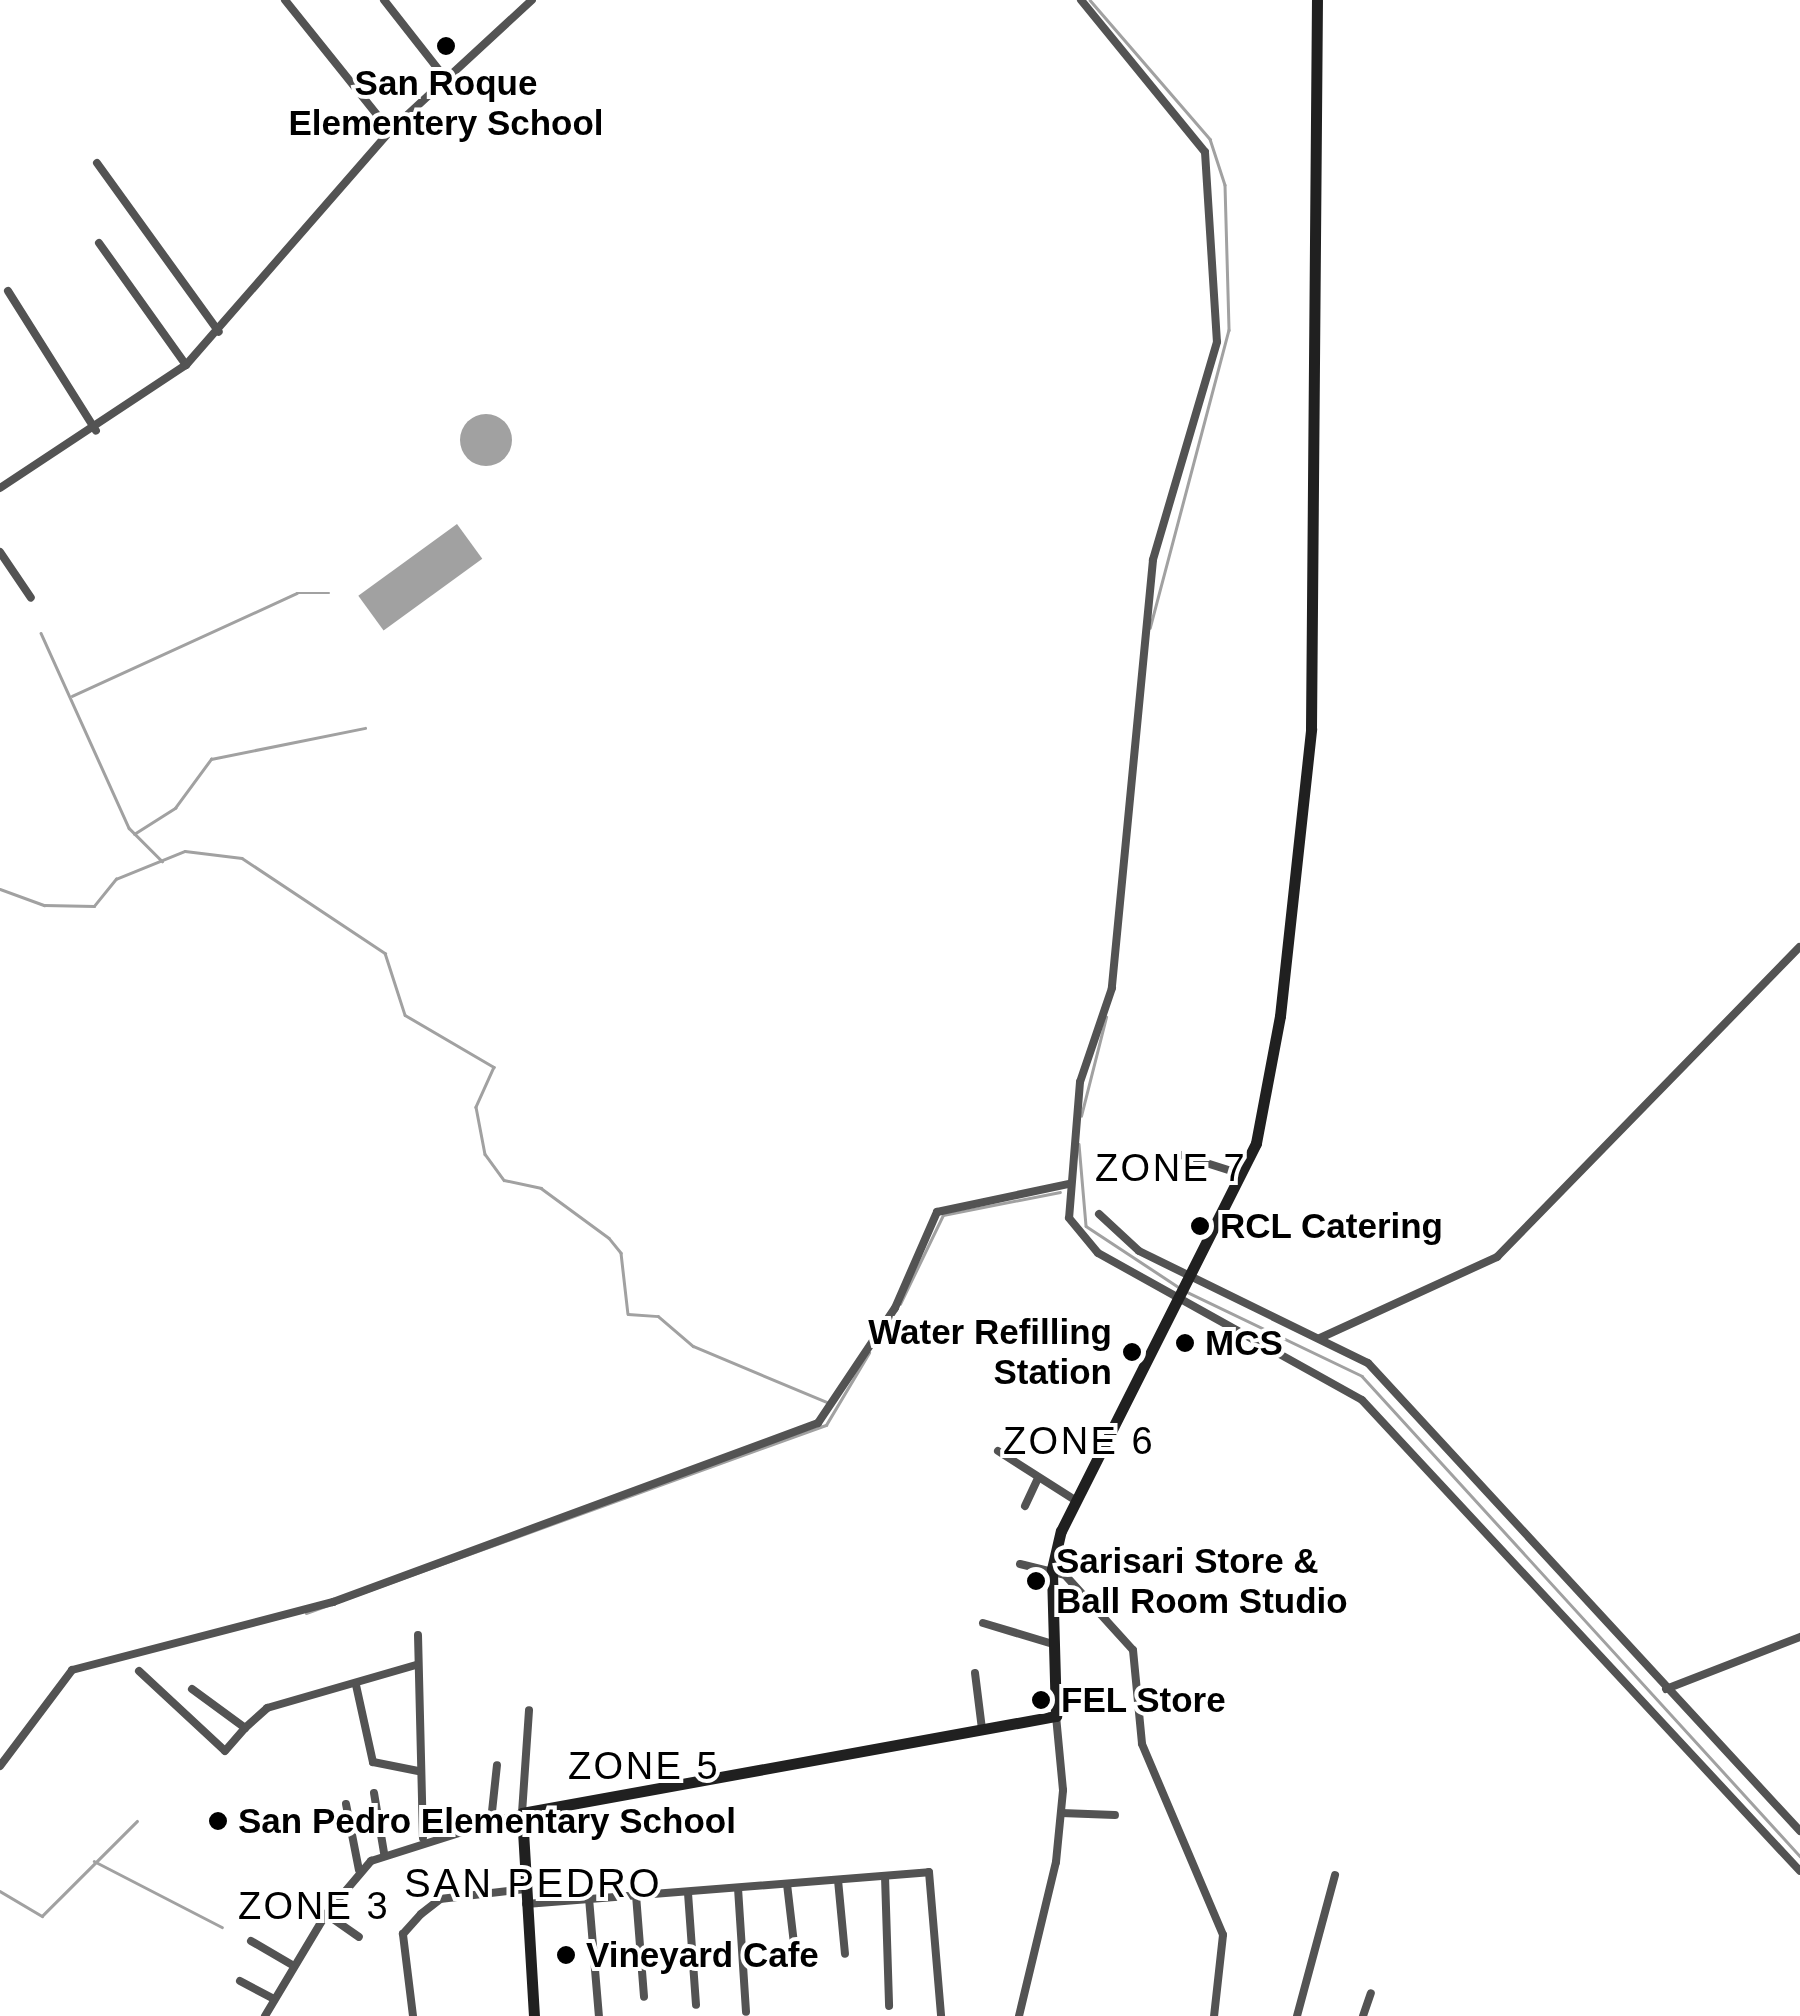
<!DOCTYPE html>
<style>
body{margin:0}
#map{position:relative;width:1800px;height:2016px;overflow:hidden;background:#fff;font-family:Arial,sans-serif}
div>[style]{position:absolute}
.water>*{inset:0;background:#a1a1a1;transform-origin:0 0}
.round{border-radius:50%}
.stream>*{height:2.5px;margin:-1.25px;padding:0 1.25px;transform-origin:1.25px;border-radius:1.25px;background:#a1a1a1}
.street>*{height:8px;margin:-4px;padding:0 4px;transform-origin:4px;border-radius:4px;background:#535353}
.secondary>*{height:11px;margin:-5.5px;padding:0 5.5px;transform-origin:5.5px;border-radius:5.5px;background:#202020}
.dots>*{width:28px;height:28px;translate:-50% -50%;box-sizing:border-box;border:5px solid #fff;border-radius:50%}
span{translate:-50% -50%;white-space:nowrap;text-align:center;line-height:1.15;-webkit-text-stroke:8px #fff;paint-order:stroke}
.poi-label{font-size:35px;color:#000;font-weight:700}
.left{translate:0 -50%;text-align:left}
.right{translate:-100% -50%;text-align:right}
.neighbourhood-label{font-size:38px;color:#000;letter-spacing:2.5px}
.quarter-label{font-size:40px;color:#000;letter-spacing:2.5px}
</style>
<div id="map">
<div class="water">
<div class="round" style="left:460px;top:414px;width:52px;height:52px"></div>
<div style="left:457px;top:524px;width:43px;height:122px;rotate:54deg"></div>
</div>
<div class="stream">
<div style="left:1090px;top:0;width:184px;rotate:49.2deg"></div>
<div style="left:1210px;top:139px;width:48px;rotate:71.9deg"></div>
<div style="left:1225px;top:185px;width:145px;rotate:88.4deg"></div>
<div style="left:1229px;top:330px;width:308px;rotate:104.8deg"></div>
<div style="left:41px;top:633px;width:214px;rotate:65.7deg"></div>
<div style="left:129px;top:828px;width:47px;rotate:45deg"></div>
<div style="left:72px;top:696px;width:247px;rotate:-24.6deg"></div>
<div style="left:297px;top:593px;width:32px"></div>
<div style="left:134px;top:834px;width:49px;rotate:-32.4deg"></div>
<div style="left:175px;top:808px;width:61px;rotate:-53.7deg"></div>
<div style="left:211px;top:759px;width:157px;rotate:-11.4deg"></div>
<div style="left:0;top:889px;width:47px;rotate:20deg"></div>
<div style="left:44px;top:905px;width:50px;rotate:1.1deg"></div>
<div style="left:94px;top:906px;width:35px;rotate:-51deg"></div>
<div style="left:116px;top:879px;width:74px;rotate:-22.1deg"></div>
<div style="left:185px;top:851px;width:57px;rotate:7deg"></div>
<div style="left:242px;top:858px;width:172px;rotate:33.6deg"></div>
<div style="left:385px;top:953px;width:65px;rotate:72.1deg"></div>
<div style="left:405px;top:1015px;width:103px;rotate:30.3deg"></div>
<div style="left:494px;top:1067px;width:44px;rotate:114.2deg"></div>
<div style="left:476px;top:1107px;width:48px;rotate:79.2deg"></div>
<div style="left:485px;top:1154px;width:32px;rotate:54deg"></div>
<div style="left:504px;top:1180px;width:38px;rotate:12deg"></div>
<div style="left:541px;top:1188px;width:84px;rotate:36.3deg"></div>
<div style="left:609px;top:1238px;width:19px;rotate:51deg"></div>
<div style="left:621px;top:1253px;width:61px;rotate:83.5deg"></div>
<div style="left:628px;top:1314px;width:30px;rotate:4deg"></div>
<div style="left:658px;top:1316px;width:46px;rotate:40.6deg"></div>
<div style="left:693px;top:1346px;width:145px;rotate:22.7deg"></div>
<div style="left:1081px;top:1116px;width:102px;rotate:-75.8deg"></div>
<div style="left:1079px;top:1144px;width:82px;rotate:85.1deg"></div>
<div style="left:1086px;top:1226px;width:113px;rotate:33.4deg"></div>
<div style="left:1187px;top:1292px;width:194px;rotate:25.6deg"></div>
<div style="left:1362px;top:1376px;width:650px;rotate:47.62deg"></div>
<div style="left:900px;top:1304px;width:99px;rotate:-64.2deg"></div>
<div style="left:943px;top:1215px;width:119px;rotate:-11.1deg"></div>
<div style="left:306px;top:1613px;width:553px;rotate:-19.88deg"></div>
<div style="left:826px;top:1425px;width:84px;rotate:-59.2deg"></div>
<div style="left:94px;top:1861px;width:144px;rotate:27.3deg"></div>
<div style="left:0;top:1891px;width:49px;rotate:30.8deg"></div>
<div style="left:42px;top:1916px;width:134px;rotate:-45deg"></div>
</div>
<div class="street">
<div style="left:285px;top:0;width:168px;rotate:51.3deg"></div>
<div style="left:384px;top:0;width:100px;rotate:51.9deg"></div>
<div style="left:1081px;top:0;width:196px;rotate:50.8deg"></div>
<div style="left:1205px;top:152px;width:190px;rotate:86.4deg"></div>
<div style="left:1217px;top:342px;width:227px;rotate:106.4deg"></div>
<div style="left:1153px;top:560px;width:430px;rotate:95.5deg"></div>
<div style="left:1112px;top:988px;width:99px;rotate:108.8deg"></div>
<div style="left:1080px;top:1082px;width:136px;rotate:94.6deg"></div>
<div style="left:1069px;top:1218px;width:45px;rotate:50.4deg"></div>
<div style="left:1098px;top:1253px;width:302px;rotate:29.1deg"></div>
<div style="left:1362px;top:1400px;width:643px;rotate:47.08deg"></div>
<div style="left:97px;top:163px;width:208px;rotate:54.2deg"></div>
<div style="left:99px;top:243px;width:150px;rotate:54.5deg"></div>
<div style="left:8px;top:291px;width:165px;rotate:57.8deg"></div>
<div style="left:0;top:488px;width:223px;rotate:-33.5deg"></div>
<div style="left:186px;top:365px;width:310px;rotate:-48.9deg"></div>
<div style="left:390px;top:131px;width:193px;rotate:-42.7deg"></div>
<div style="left:0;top:552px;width:55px;rotate:56deg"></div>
<div style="left:1178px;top:1154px;width:66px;rotate:17.6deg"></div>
<div style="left:1099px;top:1214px;width:54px;rotate:42.8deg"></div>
<div style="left:1139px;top:1251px;width:255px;rotate:26.1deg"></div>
<div style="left:1368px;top:1363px;width:637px;rotate:47.29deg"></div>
<div style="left:1320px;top:1338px;width:195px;rotate:-24.6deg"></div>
<div style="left:1497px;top:1257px;width:433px;rotate:-45.7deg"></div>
<div style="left:998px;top:1451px;width:91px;rotate:32.5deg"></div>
<div style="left:1025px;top:1506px;width:29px;rotate:-65deg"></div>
<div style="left:1020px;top:1564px;width:46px;rotate:13.7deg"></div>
<div style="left:1065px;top:1575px;width:101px;rotate:47.8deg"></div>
<div style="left:1133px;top:1650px;width:94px;rotate:84.5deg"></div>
<div style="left:1142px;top:1744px;width:207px;rotate:67deg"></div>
<div style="left:1223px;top:1935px;width:81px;rotate:96.3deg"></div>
<div style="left:983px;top:1623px;width:73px;rotate:16.7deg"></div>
<div style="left:418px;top:1635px;width:203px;rotate:88.6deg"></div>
<div style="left:139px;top:1671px;width:117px;rotate:42.9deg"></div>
<div style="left:225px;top:1751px;width:30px;rotate:-49deg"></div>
<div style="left:975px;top:1673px;width:56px;rotate:82.9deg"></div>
<div style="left:356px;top:1685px;width:79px;rotate:77.6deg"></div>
<div style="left:373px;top:1762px;width:46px;rotate:11.3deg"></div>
<div style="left:192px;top:1689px;width:66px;rotate:36.3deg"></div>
<div style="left:245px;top:1728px;width:30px;rotate:-42deg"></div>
<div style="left:267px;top:1708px;width:155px;rotate:-16.1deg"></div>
<div style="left:1666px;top:1689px;width:144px;rotate:-21.2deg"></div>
<div style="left:0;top:1766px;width:120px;rotate:-53.1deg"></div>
<div style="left:72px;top:1670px;width:270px;rotate:-14.6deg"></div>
<div style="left:333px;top:1602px;width:517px;rotate:-20.26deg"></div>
<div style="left:818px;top:1423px;width:138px;rotate:-56.2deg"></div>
<div style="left:895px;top:1308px;width:105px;rotate:-66.4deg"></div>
<div style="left:937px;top:1212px;width:135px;rotate:-12deg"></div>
<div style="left:374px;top:1793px;width:61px;rotate:80.5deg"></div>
<div style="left:346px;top:1804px;width:67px;rotate:78.9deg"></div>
<div style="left:1061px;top:1813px;width:54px;rotate:2.1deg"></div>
<div style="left:491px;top:1821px;width:56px;rotate:-83.9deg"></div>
<div style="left:885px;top:1876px;width:130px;rotate:88.2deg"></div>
<div style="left:838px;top:1880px;width:74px;rotate:84.6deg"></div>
<div style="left:787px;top:1884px;width:78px;rotate:83.3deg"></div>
<div style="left:738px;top:1888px;width:124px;rotate:86.3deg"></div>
<div style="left:688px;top:1893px;width:112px;rotate:85.9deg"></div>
<div style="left:636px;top:1895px;width:102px;rotate:85.5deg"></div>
<div style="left:589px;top:1898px;width:118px;rotate:85.2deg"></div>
<div style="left:526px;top:1904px;width:404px;rotate:-4.5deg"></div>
<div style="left:929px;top:1872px;width:144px;rotate:85.2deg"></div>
<div style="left:326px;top:1914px;width:40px;rotate:34.9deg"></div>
<div style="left:251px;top:1941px;width:50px;rotate:30.2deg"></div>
<div style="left:240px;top:1981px;width:38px;rotate:28deg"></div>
<div style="left:265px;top:2016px;width:119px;rotate:-59.1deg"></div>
<div style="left:326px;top:1914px;width:70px;rotate:-49.7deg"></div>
<div style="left:371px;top:1861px;width:158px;rotate:-17.6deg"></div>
<div style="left:522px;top:1813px;width:103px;rotate:-86.1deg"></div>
<div style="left:413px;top:2016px;width:83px;rotate:-97deg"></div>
<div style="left:403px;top:1934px;width:27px;rotate:-48deg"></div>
<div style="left:421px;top:1914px;width:24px;rotate:-38deg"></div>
<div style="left:440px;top:1899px;width:86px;rotate:-6.7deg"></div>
<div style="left:1019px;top:2016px;width:158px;rotate:-76.5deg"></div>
<div style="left:1056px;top:1862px;width:72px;rotate:-84.4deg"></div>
<div style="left:1063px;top:1790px;width:74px;rotate:-95.4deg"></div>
<div style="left:1297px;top:2016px;width:146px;rotate:-74.9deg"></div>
<div style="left:1363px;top:2016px;width:24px;rotate:-71deg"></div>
</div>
<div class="secondary">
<div style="left:534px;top:2016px;width:203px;rotate:-93.4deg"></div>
<div style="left:522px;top:1813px;width:543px;rotate:-10.3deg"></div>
<div style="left:1056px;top:1716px;width:147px;rotate:-91.6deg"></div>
<div style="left:1052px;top:1569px;width:39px;rotate:-77deg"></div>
<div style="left:1061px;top:1531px;width:434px;rotate:-63.3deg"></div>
<div style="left:1256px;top:1143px;width:129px;rotate:-79.3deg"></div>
<div style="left:1280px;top:1016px;width:289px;rotate:-83.8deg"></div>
<div style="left:1311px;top:729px;width:729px;rotate:-89.53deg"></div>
</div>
<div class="dots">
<div style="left:446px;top:46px;background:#000"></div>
<div style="left:1200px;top:1226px;background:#000"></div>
<div style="left:1185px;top:1343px;background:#000"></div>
<div style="left:1132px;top:1352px;background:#000"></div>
<div style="left:1036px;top:1581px;background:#000"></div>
<div style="left:1041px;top:1700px;background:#000"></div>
<div style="left:218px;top:1821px;background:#000"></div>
<div style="left:566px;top:1955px;background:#000"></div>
</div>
<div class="poi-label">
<span style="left:446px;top:103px">San Roque<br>Elementery School</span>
<span class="left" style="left:1220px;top:1226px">RCL Catering</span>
<span class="right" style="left:1112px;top:1352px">Water Refilling<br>Station</span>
<span class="left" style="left:1205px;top:1343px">MCS</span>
<span class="left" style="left:1056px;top:1581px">Sarisari Store &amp;<br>Ball Room Studio</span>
<span class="left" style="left:1061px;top:1700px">FEL Store</span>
<span class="left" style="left:238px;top:1821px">San Pedro Elementary School</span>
<span class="left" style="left:586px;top:1955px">Vineyard Cafe</span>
</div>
<div class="neighbourhood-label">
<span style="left:1171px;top:1169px">ZONE 7</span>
<span style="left:1079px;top:1442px">ZONE 6</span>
<span style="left:644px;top:1767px">ZONE 5</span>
<span style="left:314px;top:1907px">ZONE 3</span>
</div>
<div class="quarter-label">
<span style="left:533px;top:1883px">SAN PEDRO</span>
</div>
</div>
